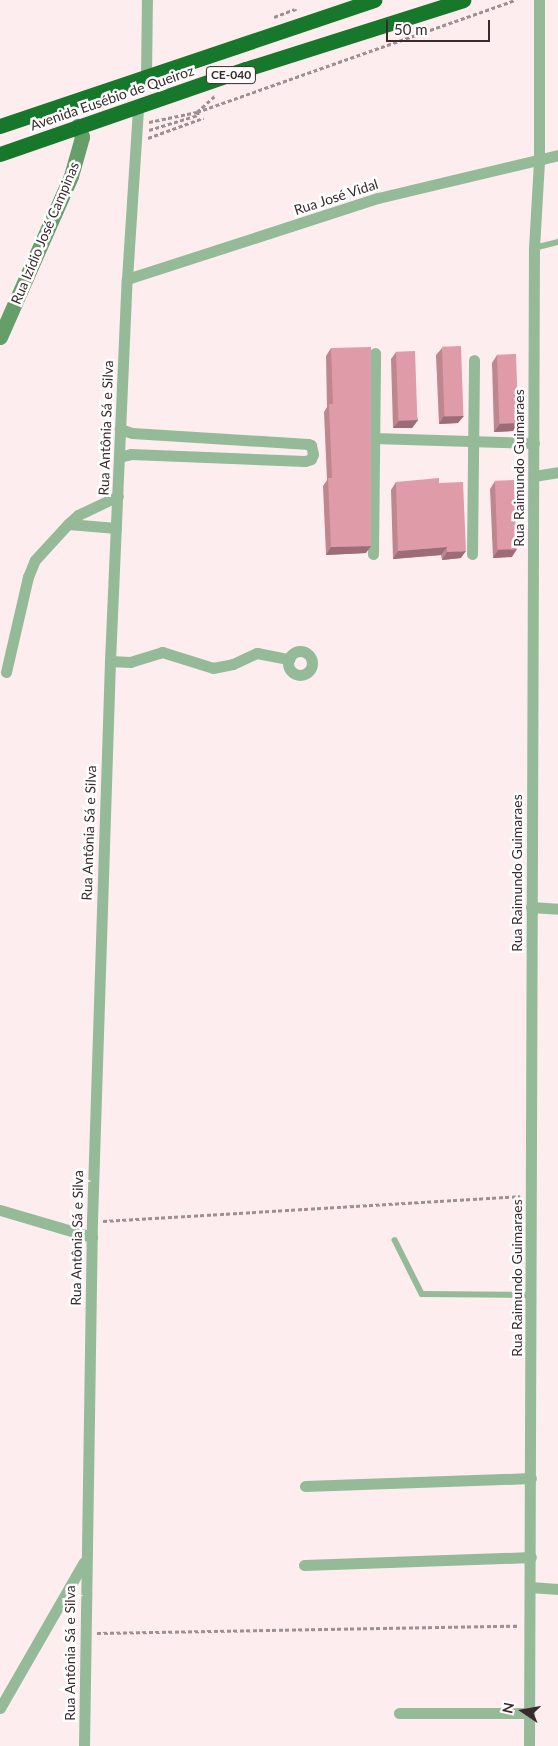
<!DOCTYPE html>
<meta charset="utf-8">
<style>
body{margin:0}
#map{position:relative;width:558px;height:1746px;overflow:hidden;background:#feedef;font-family:Lato,sans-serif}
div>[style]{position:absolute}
.path>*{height:2.5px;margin-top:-1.25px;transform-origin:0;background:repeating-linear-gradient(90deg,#a08f92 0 4px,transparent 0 6.5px)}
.lane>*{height:5.5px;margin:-2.75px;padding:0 2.75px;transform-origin:2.75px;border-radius:2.75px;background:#95ba97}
.street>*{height:11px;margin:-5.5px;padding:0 5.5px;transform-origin:5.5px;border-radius:5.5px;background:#95ba97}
.street>.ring{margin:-5.5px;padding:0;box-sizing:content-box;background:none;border:11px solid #95ba97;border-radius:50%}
.secondary>*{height:15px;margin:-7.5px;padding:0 7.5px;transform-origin:7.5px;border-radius:7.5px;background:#669e6a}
.highway>*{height:15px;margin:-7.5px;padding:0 7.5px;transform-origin:7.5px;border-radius:7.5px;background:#17772a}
.wall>*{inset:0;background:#c08690}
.shaded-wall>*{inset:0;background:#9c6d76}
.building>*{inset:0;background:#df9ca8;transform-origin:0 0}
span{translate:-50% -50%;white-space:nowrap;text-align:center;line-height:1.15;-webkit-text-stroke:5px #fff;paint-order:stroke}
.shield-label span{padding:1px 4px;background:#fff;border:1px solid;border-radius:4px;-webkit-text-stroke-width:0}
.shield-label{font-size:12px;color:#3a2a2d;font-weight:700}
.street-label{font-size:14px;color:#3a2a2d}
.north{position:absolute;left:498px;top:1686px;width:50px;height:50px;-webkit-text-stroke:4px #fff;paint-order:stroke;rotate:282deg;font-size:14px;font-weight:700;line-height:20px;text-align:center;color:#3a2a2d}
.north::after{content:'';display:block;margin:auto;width:18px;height:22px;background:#3a2a2d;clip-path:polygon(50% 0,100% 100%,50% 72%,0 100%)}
.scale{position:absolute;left:386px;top:20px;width:104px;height:22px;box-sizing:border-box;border:2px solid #3a2a2d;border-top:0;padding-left:6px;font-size:15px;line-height:18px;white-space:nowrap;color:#3a2a2d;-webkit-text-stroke:4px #fff;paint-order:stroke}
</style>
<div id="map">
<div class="path">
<div style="left:274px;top:17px;width:22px;rotate:-21deg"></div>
<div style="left:295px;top:9px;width:2px;rotate:63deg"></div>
<div style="left:149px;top:122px;width:49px;rotate:-11.8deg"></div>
<div style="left:197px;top:112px;width:337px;rotate:-19.4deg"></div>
<div style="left:149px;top:130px;width:51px;rotate:-17deg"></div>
<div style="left:198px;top:115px;width:3px;rotate:-108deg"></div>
<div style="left:197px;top:112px;width:25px;rotate:-42deg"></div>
<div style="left:148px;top:138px;width:59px;rotate:-20deg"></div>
<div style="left:103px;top:1221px;width:418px;rotate:-3.4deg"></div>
<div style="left:97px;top:1633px;width:422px;rotate:-1deg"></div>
</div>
<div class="lane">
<div style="left:534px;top:248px;width:25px;rotate:-14deg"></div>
<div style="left:395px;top:1240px;width:60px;rotate:63.4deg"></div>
<div style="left:422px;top:1294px;width:110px;rotate:0.5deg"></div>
</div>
<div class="street">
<div style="left:146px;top:77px;width:77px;rotate:-89.3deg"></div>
<div style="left:127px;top:279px;width:264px;rotate:-17.9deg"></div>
<div style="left:378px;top:198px;width:185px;rotate:-13.4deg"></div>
<div style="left:374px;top:438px;width:160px;rotate:1.8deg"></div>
<div style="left:119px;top:457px;width:12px;rotate:-14deg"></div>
<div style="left:131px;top:454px;width:174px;rotate:2.3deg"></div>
<div style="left:305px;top:461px;width:6px;rotate:-18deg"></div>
<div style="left:311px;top:459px;width:5px;rotate:-68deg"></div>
<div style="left:313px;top:454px;width:9px;rotate:-103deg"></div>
<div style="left:311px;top:445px;width:3px;rotate:-162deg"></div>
<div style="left:308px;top:444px;width:176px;rotate:-176.4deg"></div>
<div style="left:132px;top:433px;width:13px;rotate:-162deg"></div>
<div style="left:534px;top:476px;width:24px;rotate:-9deg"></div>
<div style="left:116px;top:528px;width:48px;rotate:-175.2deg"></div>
<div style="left:68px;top:524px;width:13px;rotate:-42deg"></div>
<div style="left:78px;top:515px;width:44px;rotate:-25.4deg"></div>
<div style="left:373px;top:554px;width:201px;rotate:-89.4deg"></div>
<div style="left:472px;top:554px;width:194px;rotate:-89.4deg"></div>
<div class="ring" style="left:288px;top:651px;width:13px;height:13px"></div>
<div style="left:110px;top:661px;width:20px;rotate:3deg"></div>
<div style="left:130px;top:662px;width:34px;rotate:-17deg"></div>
<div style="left:162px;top:652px;width:53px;rotate:17.4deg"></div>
<div style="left:213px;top:668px;width:20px;rotate:-11deg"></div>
<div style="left:233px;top:664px;width:26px;rotate:-25deg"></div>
<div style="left:257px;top:653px;width:33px;rotate:11deg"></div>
<div style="left:6px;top:672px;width:98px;rotate:-77deg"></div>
<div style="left:28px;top:577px;width:18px;rotate:-68deg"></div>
<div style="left:35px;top:560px;width:49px;rotate:-47.5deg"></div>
<div style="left:531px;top:907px;width:27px;rotate:4deg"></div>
<div style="left:0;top:1210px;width:96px;rotate:16.4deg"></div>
<div style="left:305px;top:1486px;width:226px;rotate:-2deg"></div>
<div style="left:304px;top:1565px;width:227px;rotate:-2deg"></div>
<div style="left:530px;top:1587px;width:28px;rotate:4deg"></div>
<div style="left:0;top:1708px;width:168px;rotate:-60.1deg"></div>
<div style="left:399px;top:1713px;width:130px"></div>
<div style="left:84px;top:1746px;width:525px;rotate:-89.13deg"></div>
<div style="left:92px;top:1221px;width:560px;rotate:-88.16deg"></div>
<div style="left:110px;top:661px;width:382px;rotate:-87.5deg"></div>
<div style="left:127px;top:279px;width:172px;rotate:-86.3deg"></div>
<div style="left:529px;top:1746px;width:1498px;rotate:-89.81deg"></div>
<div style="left:534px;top:248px;width:88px;rotate:-86.7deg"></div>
<div style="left:539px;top:160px;width:160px;rotate:-90deg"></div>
</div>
<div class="secondary">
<div style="left:0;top:337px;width:176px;rotate:-66.2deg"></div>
<div style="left:71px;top:176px;width:41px;rotate:-74.2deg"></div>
<div style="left:82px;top:137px;width:12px;rotate:-110deg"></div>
</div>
<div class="highway">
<div style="left:0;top:126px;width:395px;rotate:-18.6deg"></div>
<div style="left:0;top:154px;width:260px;rotate:-19.1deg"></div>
<div style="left:246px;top:69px;width:228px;rotate:-17.6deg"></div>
</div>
<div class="wall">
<div style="clip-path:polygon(331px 348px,366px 553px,326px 555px,323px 486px,327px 480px,324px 412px,327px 407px,326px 356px)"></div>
<div style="clip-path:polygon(442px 348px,458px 423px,439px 424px,436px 355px)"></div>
<div style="clip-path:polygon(396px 352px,418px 420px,412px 428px,393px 428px,391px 359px)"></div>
<div style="clip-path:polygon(497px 355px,518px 423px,513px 431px,494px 432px,492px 363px)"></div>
<div style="clip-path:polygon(495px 481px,512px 557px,493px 558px,490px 489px)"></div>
<div style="clip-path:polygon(396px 482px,439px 483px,461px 558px,442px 560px,441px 555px,393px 559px,391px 490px)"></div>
</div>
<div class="shaded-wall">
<div style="clip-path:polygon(444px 416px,464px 416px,458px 423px,439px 424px)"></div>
<div style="clip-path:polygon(418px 420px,412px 428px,393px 428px,399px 421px)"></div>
<div style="clip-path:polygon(518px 423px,513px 431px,494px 432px,500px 424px)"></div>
<div style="clip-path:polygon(371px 546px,366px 553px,326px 555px,331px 547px)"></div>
<div style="clip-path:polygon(447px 547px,441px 555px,393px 559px,398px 551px)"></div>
<div style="clip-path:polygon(517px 549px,512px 557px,493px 558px,498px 550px)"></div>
<div style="clip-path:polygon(466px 551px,461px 558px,442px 560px,447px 552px)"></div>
</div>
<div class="building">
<div style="left:461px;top:346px;width:70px;height:19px;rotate:88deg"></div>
<div style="clip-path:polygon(371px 347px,371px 546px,331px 547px,328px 478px,332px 478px,329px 404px,333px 404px,331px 348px)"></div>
<div style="left:415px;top:351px;width:69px;height:19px;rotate:88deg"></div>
<div style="left:516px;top:354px;width:69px;height:19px;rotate:88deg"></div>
<div style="clip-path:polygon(439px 478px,439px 483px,463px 482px,466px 551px,447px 552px,447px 547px,398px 551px,396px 482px)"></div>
<div style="left:514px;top:480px;width:69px;height:19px;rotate:88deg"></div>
</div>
<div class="shield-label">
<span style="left:231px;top:75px">CE-040</span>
</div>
<div class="street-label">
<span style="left:112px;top:98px;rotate:-19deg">Avenida Eusébio de Queiroz</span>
<span style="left:336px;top:197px;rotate:-18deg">Rua José Vidal</span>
<span style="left:45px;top:233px;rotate:-67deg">Rua Izídio José Campinas</span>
<span style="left:106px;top:428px;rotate:-88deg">Rua Antônia Sá e Silva</span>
<span style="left:519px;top:468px;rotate:-90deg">Rua Raimundo Guimaraes</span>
<span style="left:89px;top:833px;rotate:-88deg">Rua Antônia Sá e Silva</span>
<span style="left:517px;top:873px;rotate:-90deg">Rua Raimundo Guimaraes</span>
<span style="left:77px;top:1238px;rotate:-89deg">Rua Antônia Sá e Silva</span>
<span style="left:517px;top:1278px;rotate:-90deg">Rua Raimundo Guimaraes</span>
<span style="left:70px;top:1653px;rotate:-90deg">Rua Antônia Sá e Silva</span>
</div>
<div class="north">N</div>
<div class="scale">50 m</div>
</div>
